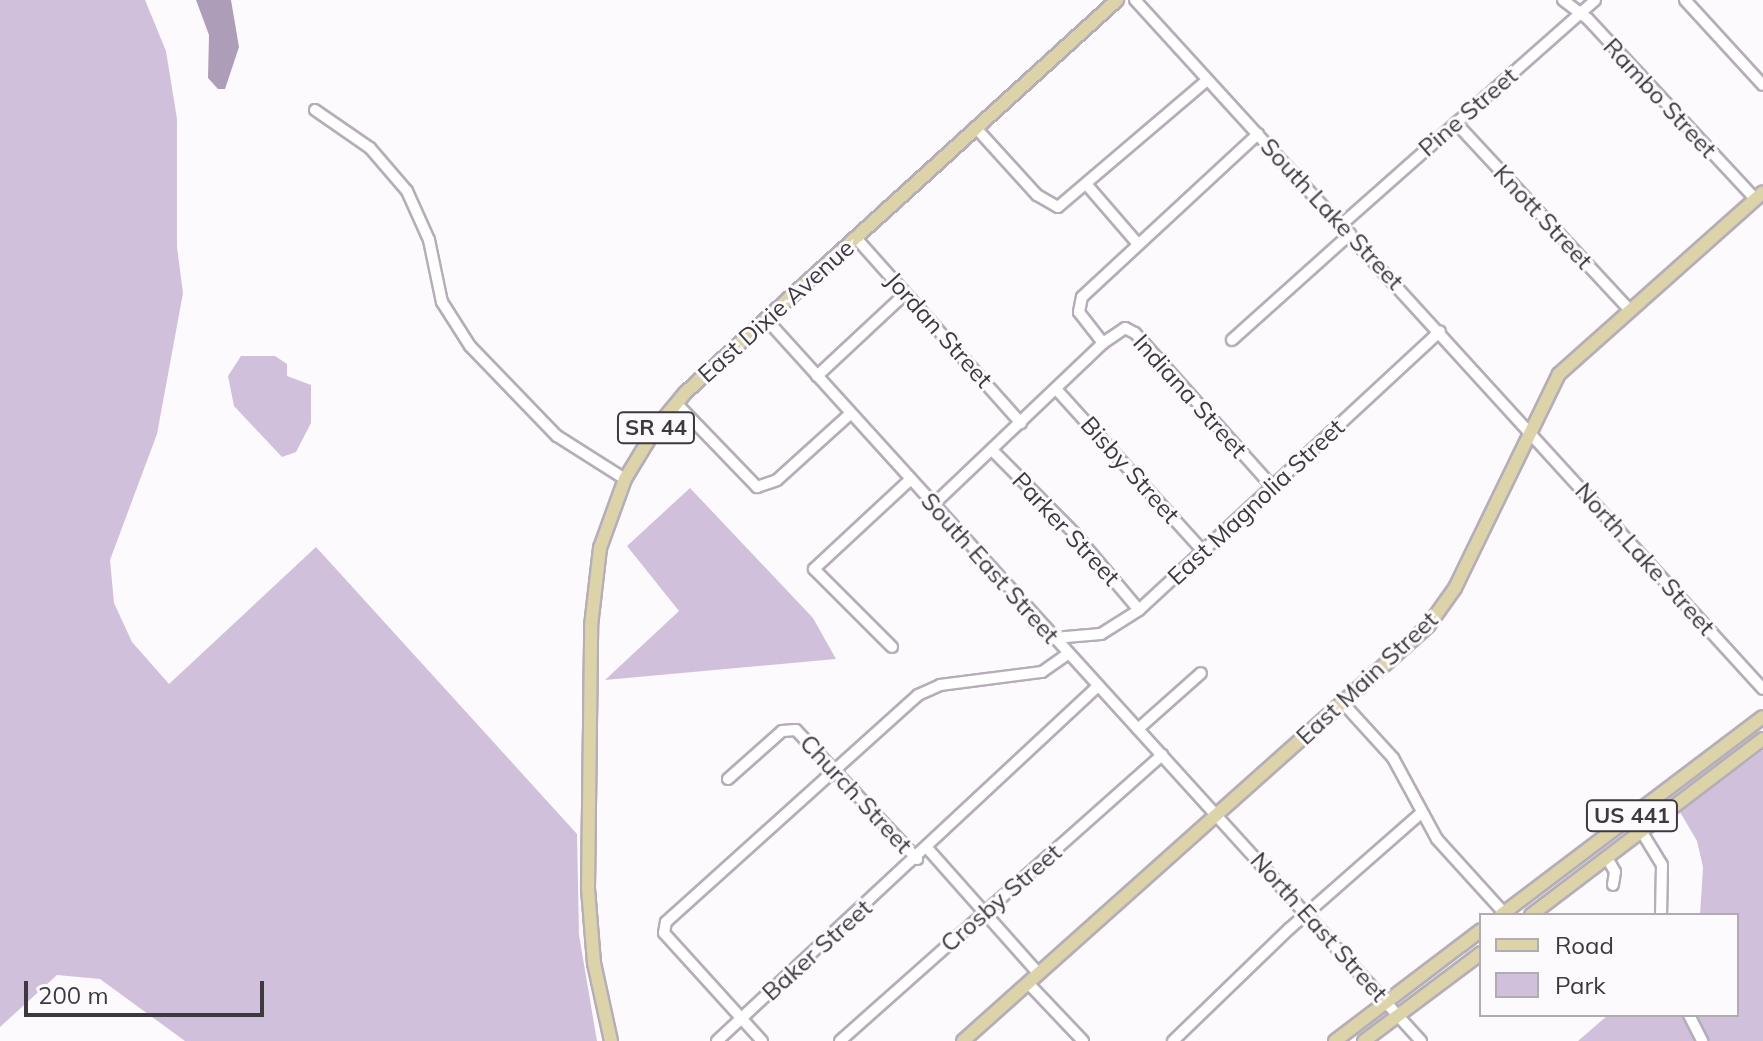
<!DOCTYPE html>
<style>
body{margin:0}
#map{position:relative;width:1763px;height:1041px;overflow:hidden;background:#fdfafe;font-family:Mulish,sans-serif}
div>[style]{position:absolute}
.green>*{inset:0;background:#d0c0db}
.water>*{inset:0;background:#ad9db8}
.roads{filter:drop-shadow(2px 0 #b5aeb9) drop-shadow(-2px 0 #b5aeb9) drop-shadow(0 2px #b5aeb9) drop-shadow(0 -2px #b5aeb9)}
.minor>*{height:10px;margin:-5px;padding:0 5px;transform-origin:5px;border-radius:5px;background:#fff}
.major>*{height:12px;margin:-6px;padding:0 6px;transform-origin:6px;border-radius:6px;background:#dcd3a9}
span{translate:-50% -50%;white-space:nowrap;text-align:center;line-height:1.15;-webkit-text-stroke:6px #fdfafe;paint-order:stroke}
.shield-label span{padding:2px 6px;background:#fdfafe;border:2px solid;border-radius:6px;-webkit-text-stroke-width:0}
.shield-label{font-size:22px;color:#3d3a3f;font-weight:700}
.street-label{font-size:24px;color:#3d3a3f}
.legend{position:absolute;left:1479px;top:913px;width:260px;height:104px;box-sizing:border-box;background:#fdfafe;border:2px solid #b0adb2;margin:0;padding:10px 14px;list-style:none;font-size:24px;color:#3d3a3f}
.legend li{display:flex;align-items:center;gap:16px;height:40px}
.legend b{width:40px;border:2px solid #b0adb2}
.scale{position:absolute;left:24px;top:981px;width:240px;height:36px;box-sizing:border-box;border:4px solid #3d3a3f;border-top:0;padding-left:10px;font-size:24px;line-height:28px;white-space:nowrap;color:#3d3a3f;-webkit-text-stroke:6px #fdfafe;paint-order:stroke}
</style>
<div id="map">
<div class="green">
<div style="clip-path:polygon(0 0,145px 0,166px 51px,177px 119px,177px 247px,183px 293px,157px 434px,110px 560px,114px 603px,132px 642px,169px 684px,316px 547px,577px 834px,579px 935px,597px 1041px,185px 1041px,100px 979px,57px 975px,0 1027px)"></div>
<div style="clip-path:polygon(241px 356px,275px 356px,287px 364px,287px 376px,311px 385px,311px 423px,296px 452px,282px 457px,234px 406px,228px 376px)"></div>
<div style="clip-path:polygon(690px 488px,813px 618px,836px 659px,605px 680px,679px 611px,627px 546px)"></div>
<div style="clip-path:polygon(1763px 750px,1763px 1041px,1578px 1041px,1608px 1015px,1737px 1015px,1737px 915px,1700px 915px,1703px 867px,1697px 841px,1680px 812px)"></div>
</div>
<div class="water">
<div style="clip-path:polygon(196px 0,231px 0,239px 47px,225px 89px,218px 89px,208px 78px,209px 35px)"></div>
</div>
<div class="roads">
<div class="minor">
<div style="left:1135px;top:0;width:932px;rotate:47.65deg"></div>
<div style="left:1563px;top:0;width:31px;rotate:37deg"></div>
<div style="left:1588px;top:19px;width:246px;rotate:47.1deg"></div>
<div style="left:1685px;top:0;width:115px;rotate:47.5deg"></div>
<div style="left:315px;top:110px;width:67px;rotate:34.6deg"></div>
<div style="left:370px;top:148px;width:57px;rotate:49.3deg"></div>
<div style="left:407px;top:191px;width:54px;rotate:65.8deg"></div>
<div style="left:429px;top:240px;width:63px;rotate:78.2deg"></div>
<div style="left:442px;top:302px;width:52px;rotate:57.5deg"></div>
<div style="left:470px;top:346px;width:125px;rotate:46deg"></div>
<div style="left:557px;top:436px;width:80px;rotate:32.3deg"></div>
<div style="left:1456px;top:123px;width:255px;rotate:47.1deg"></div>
<div style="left:976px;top:128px;width:91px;rotate:47.7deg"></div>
<div style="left:1037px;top:195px;width:24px;rotate:30deg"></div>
<div style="left:1058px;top:207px;width:196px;rotate:-40.4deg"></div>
<div style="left:1087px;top:185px;width:77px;rotate:49.2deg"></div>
<div style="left:1341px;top:225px;width:339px;rotate:-41.5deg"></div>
<div style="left:856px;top:238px;width:248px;rotate:48.3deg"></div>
<div style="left:766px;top:319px;width:975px;rotate:47.79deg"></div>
<div style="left:1232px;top:340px;width:159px;rotate:-41.9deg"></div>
<div style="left:1103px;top:343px;width:39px;rotate:-128deg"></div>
<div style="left:1079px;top:312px;width:15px;rotate:-79deg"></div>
<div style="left:1082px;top:297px;width:240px;rotate:-42.8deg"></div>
<div style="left:817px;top:376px;width:120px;rotate:-43deg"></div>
<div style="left:1056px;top:389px;width:219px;rotate:47.8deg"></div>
<div style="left:676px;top:403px;width:117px;rotate:46deg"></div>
<div style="left:757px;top:487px;width:21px;rotate:-19deg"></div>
<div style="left:777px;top:480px;width:98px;rotate:-42.1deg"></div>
<div style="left:992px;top:450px;width:118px;rotate:45.3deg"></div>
<div style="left:1075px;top:534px;width:99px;rotate:49.9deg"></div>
<div style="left:934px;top:504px;width:233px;rotate:-43.6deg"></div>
<div style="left:1103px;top:343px;width:27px;rotate:-34deg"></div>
<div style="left:1125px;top:328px;width:11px;rotate:27deg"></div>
<div style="left:1135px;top:333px;width:205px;rotate:48.2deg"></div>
<div style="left:1054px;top:638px;width:47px;rotate:-4.9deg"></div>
<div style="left:1101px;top:634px;width:45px;rotate:-32.3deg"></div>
<div style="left:1139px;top:610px;width:410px;rotate:-42.8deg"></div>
<div style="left:892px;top:647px;width:110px;rotate:-135deg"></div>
<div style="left:814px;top:569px;width:132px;rotate:-42.9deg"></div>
<div style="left:1342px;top:702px;width:76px;rotate:47.7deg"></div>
<div style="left:1393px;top:758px;width:92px;rotate:61.5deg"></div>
<div style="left:1437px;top:839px;width:103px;rotate:47.8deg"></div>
<div style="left:1138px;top:729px;width:84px;rotate:-41.6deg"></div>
<div style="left:728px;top:779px;width:72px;rotate:-41.6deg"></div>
<div style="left:782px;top:731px;width:14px;rotate:-4deg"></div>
<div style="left:796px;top:730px;width:177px;rotate:46.8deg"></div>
<div style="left:1632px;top:816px;width:57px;rotate:58.5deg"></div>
<div style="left:1662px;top:865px;width:50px;rotate:91.1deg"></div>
<div style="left:928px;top:849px;width:167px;rotate:48.4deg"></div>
<div style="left:1607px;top:858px;width:16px;rotate:60deg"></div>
<div style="left:1615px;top:872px;width:13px;rotate:99deg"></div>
<div style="left:1028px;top:983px;width:80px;rotate:46.5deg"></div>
<div style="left:1689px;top:1015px;width:29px;rotate:63deg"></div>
<div style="left:717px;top:1041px;width:521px;rotate:-42.98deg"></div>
<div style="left:762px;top:1041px;width:146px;rotate:-132.2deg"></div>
<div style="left:664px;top:933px;width:11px;rotate:-80deg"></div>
<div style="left:666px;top:922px;width:339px;rotate:-42deg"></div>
<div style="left:918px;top:695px;width:24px;rotate:-24deg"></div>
<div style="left:940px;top:685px;width:103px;rotate:-7.3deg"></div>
<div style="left:1042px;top:672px;width:32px;rotate:-35deg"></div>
<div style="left:840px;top:1041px;width:431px;rotate:-41.6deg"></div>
<div style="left:1173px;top:1041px;width:161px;rotate:-44deg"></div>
<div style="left:1289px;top:929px;width:174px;rotate:-41.3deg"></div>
</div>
<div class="major">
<div style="left:1501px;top:915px;width:328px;rotate:-37.1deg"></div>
<div style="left:1531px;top:915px;width:291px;rotate:-37.2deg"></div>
<div style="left:611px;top:1041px;width:80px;rotate:-102.3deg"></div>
<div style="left:594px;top:963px;width:75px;rotate:-94.6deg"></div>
<div style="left:588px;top:888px;width:262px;rotate:-89.3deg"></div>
<div style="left:591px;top:626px;width:79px;rotate:-83.4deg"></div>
<div style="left:600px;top:548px;width:73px;rotate:-70.1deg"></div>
<div style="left:625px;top:479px;width:60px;rotate:-58.7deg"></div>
<div style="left:656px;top:428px;width:45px;rotate:-50.4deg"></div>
<div style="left:685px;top:393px;width:584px;rotate:-42.29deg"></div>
<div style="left:963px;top:1041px;width:623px;rotate:-41.75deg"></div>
<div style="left:1428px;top:626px;width:47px;rotate:-54.6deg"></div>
<div style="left:1455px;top:588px;width:238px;rotate:-64.1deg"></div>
<div style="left:1559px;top:374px;width:273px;rotate:-41.7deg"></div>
<div style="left:1335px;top:1041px;width:183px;rotate:-37.2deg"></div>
<div style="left:1364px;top:1041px;width:146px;rotate:-36.9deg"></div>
</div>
</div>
<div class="shield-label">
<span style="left:656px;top:428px">SR 44</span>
<span style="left:1632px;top:816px">US 441</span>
</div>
<div class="street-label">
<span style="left:1660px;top:98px;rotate:47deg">Rambo Street</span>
<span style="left:1468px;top:112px;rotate:-41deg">Pine Street</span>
<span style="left:1332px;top:214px;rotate:47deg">South Lake Street</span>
<span style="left:1543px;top:217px;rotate:47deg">Knott Street</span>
<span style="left:776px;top:311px;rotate:-42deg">East Dixie Avenue</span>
<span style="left:939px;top:330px;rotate:48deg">Jordan Street</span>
<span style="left:1190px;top:396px;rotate:48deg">Indiana Street</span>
<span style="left:1130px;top:470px;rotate:48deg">Bisby Street</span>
<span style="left:1256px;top:502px;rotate:-43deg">East Magnolia Street</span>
<span style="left:1066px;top:529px;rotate:47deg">Parker Street</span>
<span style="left:1645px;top:559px;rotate:48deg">North Lake Street</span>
<span style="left:990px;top:568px;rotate:48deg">South East Street</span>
<span style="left:1367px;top:678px;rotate:-43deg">East Main Street</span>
<span style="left:856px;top:794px;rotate:47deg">Church Street</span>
<span style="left:1001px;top:898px;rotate:-41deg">Crosby Street</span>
<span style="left:1319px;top:927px;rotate:48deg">North East Street</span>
<span style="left:817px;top:950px;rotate:-42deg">Baker Street</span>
</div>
<ul class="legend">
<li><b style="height:10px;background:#dcd3a9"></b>Road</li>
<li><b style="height:22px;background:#d0c0db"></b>Park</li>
</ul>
<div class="scale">200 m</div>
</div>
